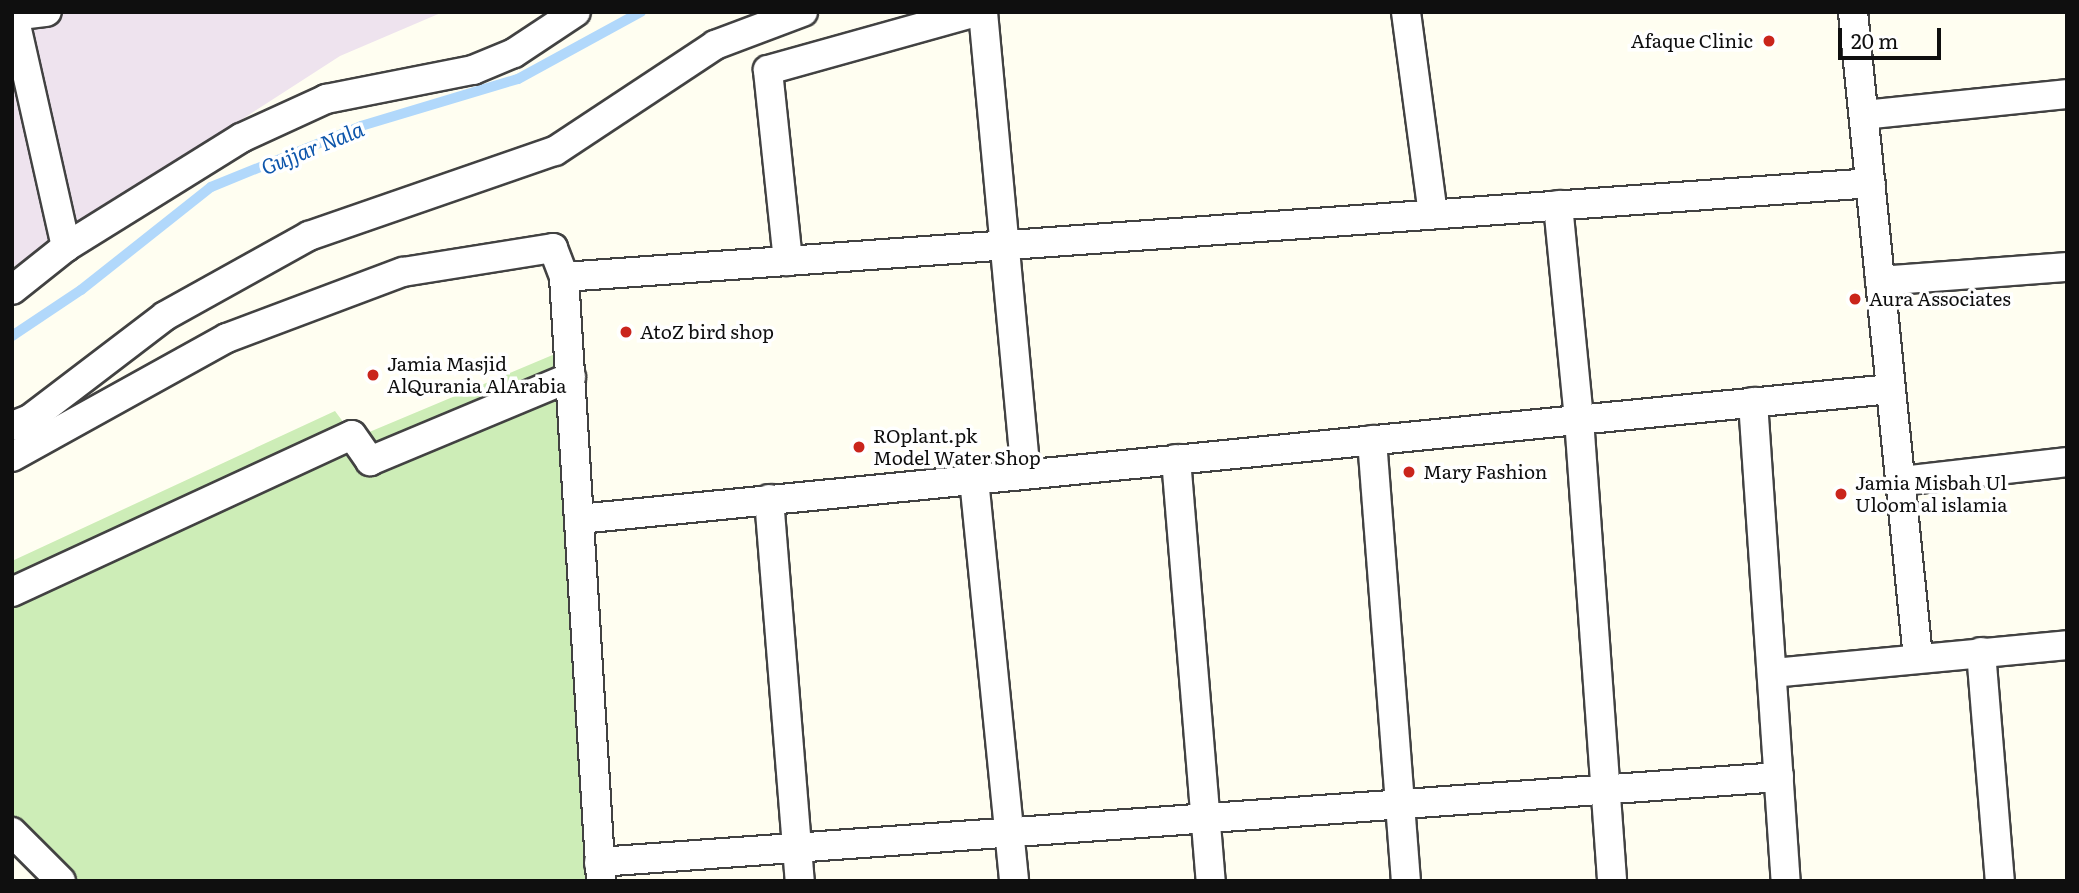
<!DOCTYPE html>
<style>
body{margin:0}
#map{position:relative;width:2079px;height:893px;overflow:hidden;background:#fffef1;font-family:Literata,serif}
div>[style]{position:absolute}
.industrial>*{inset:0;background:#eee3ee}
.green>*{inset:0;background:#cdedb7}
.stream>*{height:10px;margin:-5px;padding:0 5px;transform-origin:5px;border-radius:5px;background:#b1d8fb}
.roads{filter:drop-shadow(2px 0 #424242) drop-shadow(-2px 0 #424242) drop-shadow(0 2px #424242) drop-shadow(0 -2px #424242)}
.minor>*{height:28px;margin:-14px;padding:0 14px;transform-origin:14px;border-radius:14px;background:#fff}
.dots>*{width:19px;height:19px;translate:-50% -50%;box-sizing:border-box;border:4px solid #fff;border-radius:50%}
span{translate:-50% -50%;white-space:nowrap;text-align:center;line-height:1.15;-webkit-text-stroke:7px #fff;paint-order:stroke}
.poi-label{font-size:19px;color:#0f0f0f}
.right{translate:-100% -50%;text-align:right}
.left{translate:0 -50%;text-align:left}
.water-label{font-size:21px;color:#0e56ab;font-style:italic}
.frame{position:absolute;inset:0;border:14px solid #0f0f0f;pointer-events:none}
.scale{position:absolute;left:1838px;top:28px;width:103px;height:32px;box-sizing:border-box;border:4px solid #0f0f0f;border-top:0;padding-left:9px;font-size:21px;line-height:24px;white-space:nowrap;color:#0f0f0f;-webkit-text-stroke:5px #fff;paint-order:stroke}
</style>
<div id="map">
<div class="industrial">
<div style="clip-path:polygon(12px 12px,443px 12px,340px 56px,12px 268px)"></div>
</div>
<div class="green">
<div style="clip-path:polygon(555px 354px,588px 881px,78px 881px,12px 818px,12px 561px,335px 411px,355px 438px)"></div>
</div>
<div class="stream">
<div style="left:12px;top:336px;width:83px;rotate:-33.7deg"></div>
<div style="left:81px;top:290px;width:166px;rotate:-38.4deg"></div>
<div style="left:211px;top:187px;width:162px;rotate:-22.1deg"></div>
<div style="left:361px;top:126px;width:164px;rotate:-16.7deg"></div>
<div style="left:518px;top:79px;width:140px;rotate:-28.6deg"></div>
</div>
<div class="roads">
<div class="minor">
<div style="left:983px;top:12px;width:464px;rotate:84.7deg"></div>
<div style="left:1406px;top:12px;width:204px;rotate:82.4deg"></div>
<div style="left:1853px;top:12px;width:648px;rotate:84.25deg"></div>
<div style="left:12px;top:16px;width:35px;rotate:-7deg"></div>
<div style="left:14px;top:16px;width:237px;rotate:77.3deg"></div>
<div style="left:1864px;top:115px;width:204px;rotate:-5.9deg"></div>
<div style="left:1558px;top:205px;width:215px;rotate:84.4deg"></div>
<div style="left:1579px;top:419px;width:463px;rotate:85.9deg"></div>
<div style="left:788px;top:261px;width:192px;rotate:-96deg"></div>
<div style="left:768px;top:70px;width:216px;rotate:-15.6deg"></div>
<div style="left:564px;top:277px;width:1310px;rotate:-4.11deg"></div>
<div style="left:1880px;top:281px;width:188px;rotate:-4.3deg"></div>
<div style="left:12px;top:290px;width:69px;rotate:-38.5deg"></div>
<div style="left:66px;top:247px;width:206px;rotate:-31.9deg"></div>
<div style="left:241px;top:138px;width:94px;rotate:-24.6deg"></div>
<div style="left:326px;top:99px;width:150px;rotate:-11.2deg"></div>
<div style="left:473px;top:70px;width:44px;rotate:-22.5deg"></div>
<div style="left:514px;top:53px;width:74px;rotate:-33.5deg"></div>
<div style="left:1753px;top:402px;width:480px;rotate:86.1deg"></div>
<div style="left:12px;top:426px;width:19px;rotate:-21deg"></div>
<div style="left:30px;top:419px;width:170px;rotate:-37.3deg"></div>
<div style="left:165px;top:316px;width:165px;rotate:-29.1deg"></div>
<div style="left:309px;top:236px;width:260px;rotate:-19.1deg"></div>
<div style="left:555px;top:151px;width:192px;rotate:-33.5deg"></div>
<div style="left:715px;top:45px;width:94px;rotate:-20.6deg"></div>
<div style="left:1372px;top:440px;width:442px;rotate:85.6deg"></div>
<div style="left:12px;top:457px;width:246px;rotate:-29deg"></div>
<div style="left:227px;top:338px;width:188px;rotate:-20.6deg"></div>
<div style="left:403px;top:272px;width:152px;rotate:-9.1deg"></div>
<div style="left:553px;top:248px;width:31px;rotate:69deg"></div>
<div style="left:564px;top:277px;width:605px;rotate:86.49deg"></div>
<div style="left:1176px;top:459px;width:423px;rotate:85.3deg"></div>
<div style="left:974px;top:479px;width:404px;rotate:84.3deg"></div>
<div style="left:1901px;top:481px;width:167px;rotate:-6.5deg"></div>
<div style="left:769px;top:499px;width:383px;rotate:85.4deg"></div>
<div style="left:579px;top:519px;width:1318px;rotate:-5.66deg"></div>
<div style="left:12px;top:592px;width:374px;rotate:-24.8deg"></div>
<div style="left:352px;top:435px;width:32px;rotate:55deg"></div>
<div style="left:370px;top:461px;width:218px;rotate:-22.7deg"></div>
<div style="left:1981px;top:652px;width:230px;rotate:85.3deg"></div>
<div style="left:1772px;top:673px;width:296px;rotate:-5.4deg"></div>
<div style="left:12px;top:832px;width:69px;rotate:45deg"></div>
<div style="left:599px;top:862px;width:1183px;rotate:-4.12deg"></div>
</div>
</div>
<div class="dots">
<div style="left:1769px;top:41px;background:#ca251c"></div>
<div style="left:1855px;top:299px;background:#ca251c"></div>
<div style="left:626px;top:332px;background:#ca251c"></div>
<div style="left:373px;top:375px;background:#ca251c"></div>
<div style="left:859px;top:447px;background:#ca251c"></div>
<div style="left:1409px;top:472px;background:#ca251c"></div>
<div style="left:1841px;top:494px;background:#ca251c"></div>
</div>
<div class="poi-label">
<span class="right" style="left:1753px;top:41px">Afaque Clinic</span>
<span class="left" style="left:1869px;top:299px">Aura Associates</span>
<span class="left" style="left:640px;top:332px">AtoZ bird shop</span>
<span class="left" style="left:387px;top:375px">Jamia Masjid<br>AlQurania AlArabia</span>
<span class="left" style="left:873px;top:447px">ROplant.pk<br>Model Water Shop</span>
<span class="left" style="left:1423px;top:472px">Mary Fashion</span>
<span class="left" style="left:1855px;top:494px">Jamia Misbah Ul<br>Uloom al islamia</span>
</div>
<div class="water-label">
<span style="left:312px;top:147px;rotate:-22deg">Gujjar Nala</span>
</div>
<div class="frame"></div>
<div class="scale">20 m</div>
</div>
